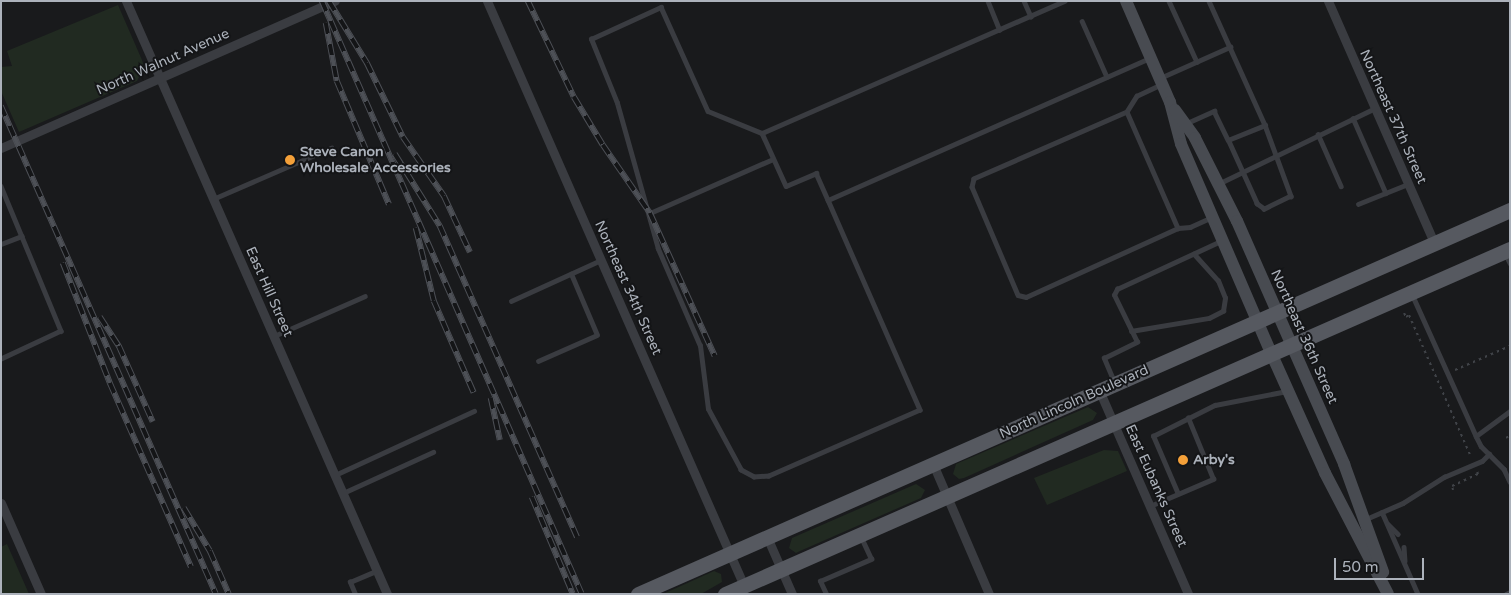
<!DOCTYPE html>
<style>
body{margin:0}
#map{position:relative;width:1511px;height:595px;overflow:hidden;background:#191a1c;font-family:"Varela Round",sans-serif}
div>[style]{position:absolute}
.green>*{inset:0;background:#212a21}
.path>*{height:2px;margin-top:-1px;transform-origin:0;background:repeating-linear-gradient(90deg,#404348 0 2.5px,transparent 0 6.5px)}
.lane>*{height:4.5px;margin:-2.25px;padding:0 2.25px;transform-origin:2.25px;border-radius:2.25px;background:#3a3c41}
.street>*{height:9px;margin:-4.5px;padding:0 4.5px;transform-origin:4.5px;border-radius:4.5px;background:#3a3c41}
.secondary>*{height:12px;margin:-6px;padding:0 6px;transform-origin:6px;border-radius:6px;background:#484b51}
.primary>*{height:15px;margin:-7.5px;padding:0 7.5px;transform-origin:7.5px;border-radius:7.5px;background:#565960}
.rail>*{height:5.5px;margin-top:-2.75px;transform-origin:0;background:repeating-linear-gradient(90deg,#141517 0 11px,#4d5056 0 22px);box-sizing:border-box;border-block:1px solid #4d5056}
.dots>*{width:14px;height:14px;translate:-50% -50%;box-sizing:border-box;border:2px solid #141517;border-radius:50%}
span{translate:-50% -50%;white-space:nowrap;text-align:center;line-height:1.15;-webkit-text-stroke:4px #141517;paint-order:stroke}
.street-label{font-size:14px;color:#acb2bb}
.poi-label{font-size:14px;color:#acb2bb;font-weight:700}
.left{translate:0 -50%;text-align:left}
.frame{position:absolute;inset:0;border:2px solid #acb2bb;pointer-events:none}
.scale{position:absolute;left:1334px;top:558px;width:90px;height:22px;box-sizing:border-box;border:2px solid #acb2bb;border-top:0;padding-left:6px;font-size:15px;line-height:18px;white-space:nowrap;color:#acb2bb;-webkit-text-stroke:4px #141517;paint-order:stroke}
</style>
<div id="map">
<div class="green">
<div style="clip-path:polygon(118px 5px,142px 60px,144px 67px,137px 81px,19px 132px,1px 91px,1px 67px,12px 66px,7px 51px)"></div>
<div style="clip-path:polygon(1088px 407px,1097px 413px,1093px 420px,964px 478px,959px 479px,953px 474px,956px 464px)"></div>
<div style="clip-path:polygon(1104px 450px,1118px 451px,1127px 471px,1047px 505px,1034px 478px)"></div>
<div style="clip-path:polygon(916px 484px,925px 490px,921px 498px,800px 551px,796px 553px,789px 548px,792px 538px)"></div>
<div style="clip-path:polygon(7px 544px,29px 594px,1px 594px,1px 547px)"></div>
<div style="clip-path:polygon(714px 571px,721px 574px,722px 582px,701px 594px,663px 594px)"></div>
</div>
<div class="path">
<div style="left:1404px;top:313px;width:4px;rotate:63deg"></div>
<div style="left:1406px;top:317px;width:4px;rotate:-34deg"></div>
<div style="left:1409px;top:315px;width:155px;rotate:66.4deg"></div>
<div style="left:1455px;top:370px;width:60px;rotate:-23.6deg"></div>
<div style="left:1506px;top:438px;width:5px;rotate:-37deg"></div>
<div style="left:1453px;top:490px;width:4px;rotate:-104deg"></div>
<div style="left:1452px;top:486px;width:29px;rotate:-25deg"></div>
<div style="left:1478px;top:474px;width:3px;rotate:-108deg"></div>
</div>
<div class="lane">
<div style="left:988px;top:1px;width:31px;rotate:68deg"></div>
<div style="left:1024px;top:1px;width:17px;rotate:66deg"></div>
<div style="left:1169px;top:1px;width:67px;rotate:65.3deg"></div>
<div style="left:1209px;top:1px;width:136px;rotate:65.7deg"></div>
<div style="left:1265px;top:125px;width:76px;rotate:69.9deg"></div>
<div style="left:1291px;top:196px;width:30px;rotate:154deg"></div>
<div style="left:1264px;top:209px;width:9px;rotate:-144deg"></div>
<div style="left:1257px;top:204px;width:70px;rotate:-114.4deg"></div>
<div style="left:1082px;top:21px;width:61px;rotate:65.9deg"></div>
<div style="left:1160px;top:78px;width:77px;rotate:-23.9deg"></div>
<div style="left:1161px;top:85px;width:26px;rotate:155deg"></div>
<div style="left:1137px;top:96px;width:19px;rotate:122deg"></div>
<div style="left:1127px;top:112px;width:167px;rotate:156.4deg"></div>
<div style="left:974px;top:179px;width:8px;rotate:104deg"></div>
<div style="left:972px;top:187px;width:117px;rotate:66.9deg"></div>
<div style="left:1018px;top:295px;width:8px;rotate:14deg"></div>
<div style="left:1026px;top:297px;width:167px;rotate:-24.4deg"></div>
<div style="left:1178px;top:228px;width:12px;rotate:-5deg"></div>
<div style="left:1190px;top:227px;width:22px;rotate:-24deg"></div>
<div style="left:1127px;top:112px;width:127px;rotate:66.3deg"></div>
<div style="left:1353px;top:118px;width:82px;rotate:66.3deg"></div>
<div style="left:1187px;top:123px;width:30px;rotate:-24deg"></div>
<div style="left:1214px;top:111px;width:32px;rotate:64deg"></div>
<div style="left:1228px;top:140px;width:40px;rotate:-22deg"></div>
<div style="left:762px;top:133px;width:58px;rotate:65.6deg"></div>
<div style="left:786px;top:186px;width:33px;rotate:-23deg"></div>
<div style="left:816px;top:173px;width:30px;rotate:66deg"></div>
<div style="left:828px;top:200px;width:350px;rotate:-23.8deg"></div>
<div style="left:1318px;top:134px;width:57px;rotate:66.1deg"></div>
<div style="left:1220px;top:183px;width:172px;rotate:-25.8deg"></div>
<div style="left:1px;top:186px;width:157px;rotate:67.5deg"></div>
<div style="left:61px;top:331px;width:66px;rotate:155deg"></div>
<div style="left:213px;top:199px;width:129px;rotate:-23.4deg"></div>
<div style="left:828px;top:200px;width:229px;rotate:66.3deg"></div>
<div style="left:920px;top:410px;width:165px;rotate:156.4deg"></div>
<div style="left:769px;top:476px;width:15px;rotate:176deg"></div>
<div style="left:754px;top:477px;width:15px;rotate:-152deg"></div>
<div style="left:741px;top:470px;width:69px;rotate:-118.4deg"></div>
<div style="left:708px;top:409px;width:64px;rotate:-97.2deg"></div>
<div style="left:700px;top:346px;width:106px;rotate:-113.4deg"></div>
<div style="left:658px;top:249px;width:152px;rotate:-105.7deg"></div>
<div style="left:617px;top:103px;width:69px;rotate:-112.1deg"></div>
<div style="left:591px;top:39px;width:77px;rotate:-24.6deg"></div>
<div style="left:661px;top:7px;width:114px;rotate:65.7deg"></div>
<div style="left:708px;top:111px;width:58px;rotate:22.2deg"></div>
<div style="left:762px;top:133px;width:330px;rotate:-23.6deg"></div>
<div style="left:1358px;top:204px;width:54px;rotate:-21.8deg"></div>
<div style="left:650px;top:213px;width:134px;rotate:-23.7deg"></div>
<div style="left:1px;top:244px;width:22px;rotate:-21deg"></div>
<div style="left:1506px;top:255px;width:9px;rotate:63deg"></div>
<div style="left:1412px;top:294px;width:156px;rotate:65.7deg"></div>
<div style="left:1476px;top:436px;width:11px;rotate:63deg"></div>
<div style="left:1481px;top:446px;width:33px;rotate:45deg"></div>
<div style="left:1504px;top:469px;width:14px;rotate:65deg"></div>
<div style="left:511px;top:301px;width:99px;rotate:-24.5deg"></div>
<div style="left:1131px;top:331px;width:79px;rotate:-9.5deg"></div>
<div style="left:1209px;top:318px;width:16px;rotate:-27deg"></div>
<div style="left:1223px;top:311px;width:13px;rotate:-81deg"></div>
<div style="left:1225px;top:298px;width:18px;rotate:-112deg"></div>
<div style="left:1218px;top:281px;width:36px;rotate:-132deg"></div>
<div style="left:274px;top:336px;width:99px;rotate:-23.7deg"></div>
<div style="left:538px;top:361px;width:64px;rotate:-23.8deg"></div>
<div style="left:597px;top:335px;width:66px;rotate:-113.1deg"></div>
<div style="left:1114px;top:382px;width:26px;rotate:-113deg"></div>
<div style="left:1104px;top:358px;width:37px;rotate:-26deg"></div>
<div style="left:1137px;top:342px;width:52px;rotate:-116.1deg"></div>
<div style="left:1114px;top:295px;width:7px;rotate:-63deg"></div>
<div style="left:1117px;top:289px;width:115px;rotate:-24.8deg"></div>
<div style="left:1476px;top:436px;width:42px;rotate:-36.3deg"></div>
<div style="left:335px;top:475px;width:153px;rotate:-24.7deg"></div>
<div style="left:343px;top:493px;width:99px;rotate:-24.5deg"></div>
<div style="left:1178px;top:494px;width:63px;rotate:-113.3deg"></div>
<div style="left:1153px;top:436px;width:69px;rotate:-26.6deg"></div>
<div style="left:1215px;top:405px;width:73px;rotate:-11deg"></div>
<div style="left:1150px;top:506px;width:69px;rotate:-23.2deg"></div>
<div style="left:1213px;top:479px;width:66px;rotate:-112.3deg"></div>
<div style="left:1382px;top:512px;width:90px;rotate:66.3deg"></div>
<div style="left:1366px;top:519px;width:40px;rotate:-23.4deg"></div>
<div style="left:1403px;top:503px;width:49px;rotate:-32.4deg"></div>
<div style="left:1444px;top:477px;width:41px;rotate:-22.8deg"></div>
<div style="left:1482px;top:461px;width:10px;rotate:-45deg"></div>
<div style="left:1388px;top:524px;width:14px;rotate:45deg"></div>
<div style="left:1404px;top:547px;width:14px;rotate:86deg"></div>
<div style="left:355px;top:594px;width:13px;rotate:-113deg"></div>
<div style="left:350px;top:582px;width:28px;rotate:-23deg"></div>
<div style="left:826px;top:594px;width:14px;rotate:-115deg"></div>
<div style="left:820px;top:581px;width:56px;rotate:-23.3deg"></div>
<div style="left:871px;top:559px;width:23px;rotate:-115deg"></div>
<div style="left:1506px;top:594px;width:4px;rotate:-27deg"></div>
</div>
<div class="street">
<div style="left:126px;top:1px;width:648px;rotate:66.24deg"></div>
<div style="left:487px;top:1px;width:639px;rotate:66.28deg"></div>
<div style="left:1328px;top:1px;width:264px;rotate:66.3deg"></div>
<div style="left:1px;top:148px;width:365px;rotate:-23.8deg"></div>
<div style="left:1099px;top:390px;width:223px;rotate:66.4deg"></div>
<div style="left:933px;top:464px;width:142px;rotate:66.7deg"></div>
<div style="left:1px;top:503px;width:99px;rotate:66.3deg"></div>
<div style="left:767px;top:537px;width:62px;rotate:66.3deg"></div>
</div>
<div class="secondary">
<div style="left:1126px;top:1px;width:110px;rotate:66.5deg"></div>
<div style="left:1170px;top:102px;width:43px;rotate:75.3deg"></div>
<div style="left:1181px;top:144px;width:230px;rotate:66.7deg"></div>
<div style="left:1272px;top:355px;width:129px;rotate:65.8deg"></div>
<div style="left:1325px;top:473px;width:136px;rotate:62.5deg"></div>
<div style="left:1175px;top:110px;width:34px;rotate:54deg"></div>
<div style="left:1195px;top:138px;width:93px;rotate:63.2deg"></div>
<div style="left:1237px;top:221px;width:266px;rotate:66.2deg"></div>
<div style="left:1344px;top:464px;width:115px;rotate:70.1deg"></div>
</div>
<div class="primary">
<div style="left:638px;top:594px;width:953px;rotate:-23.77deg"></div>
<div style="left:725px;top:594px;width:857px;rotate:-23.73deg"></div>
</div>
<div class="rail">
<div style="left:322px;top:1px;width:647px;rotate:66.33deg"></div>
<div style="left:329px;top:1px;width:73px;rotate:58.5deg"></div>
<div style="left:367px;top:63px;width:82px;rotate:64.1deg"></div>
<div style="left:403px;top:137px;width:72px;rotate:55.2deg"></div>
<div style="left:444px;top:196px;width:62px;rotate:65.1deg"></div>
<div style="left:528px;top:1px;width:106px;rotate:64.4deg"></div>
<div style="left:574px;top:97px;width:56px;rotate:58.9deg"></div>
<div style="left:603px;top:145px;width:83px;rotate:55.3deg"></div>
<div style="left:650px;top:213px;width:157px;rotate:65.6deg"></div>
<div style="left:326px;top:23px;width:59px;rotate:79.3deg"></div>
<div style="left:337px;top:81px;width:134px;rotate:67.1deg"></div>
<div style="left:1px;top:106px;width:533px;rotate:66.22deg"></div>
<div style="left:395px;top:154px;width:85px;rotate:58deg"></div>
<div style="left:440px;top:226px;width:340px;rotate:66.2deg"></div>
<div style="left:416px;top:228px;width:75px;rotate:76.1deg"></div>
<div style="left:434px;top:301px;width:100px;rotate:66.5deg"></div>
<div style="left:63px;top:263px;width:129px;rotate:68.6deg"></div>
<div style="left:110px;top:383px;width:201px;rotate:66.2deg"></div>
<div style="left:100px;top:317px;width:35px;rotate:57deg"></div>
<div style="left:119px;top:346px;width:83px;rotate:65.9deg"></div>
<div style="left:491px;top:398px;width:43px;rotate:77.9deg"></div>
<div style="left:532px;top:497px;width:105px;rotate:67.1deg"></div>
<div style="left:184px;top:508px;width:50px;rotate:58.8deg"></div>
<div style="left:210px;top:551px;width:47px;rotate:66.2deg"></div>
</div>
<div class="dots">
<div style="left:290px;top:160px;background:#f4a039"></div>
<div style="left:1183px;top:460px;background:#f4a039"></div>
</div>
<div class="street-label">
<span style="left:163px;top:62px;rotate:-24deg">North Walnut Avenue</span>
<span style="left:1393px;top:117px;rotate:66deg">Northeast 37th Street</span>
<span style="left:628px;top:288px;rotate:66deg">Northeast 34th Street</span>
<span style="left:269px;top:292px;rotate:66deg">East Hill Street</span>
<span style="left:1304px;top:337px;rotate:66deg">Northeast 36th Street</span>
<span style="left:1074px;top:402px;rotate:-24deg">North Lincoln Boulevard</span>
<span style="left:1156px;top:486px;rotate:66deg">East Eubanks Street</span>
</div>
<div class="poi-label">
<span class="left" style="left:300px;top:160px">Steve Canon<br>Wholesale Accessories</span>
<span class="left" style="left:1193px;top:460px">Arby's</span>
</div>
<div class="frame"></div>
<div class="scale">50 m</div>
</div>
